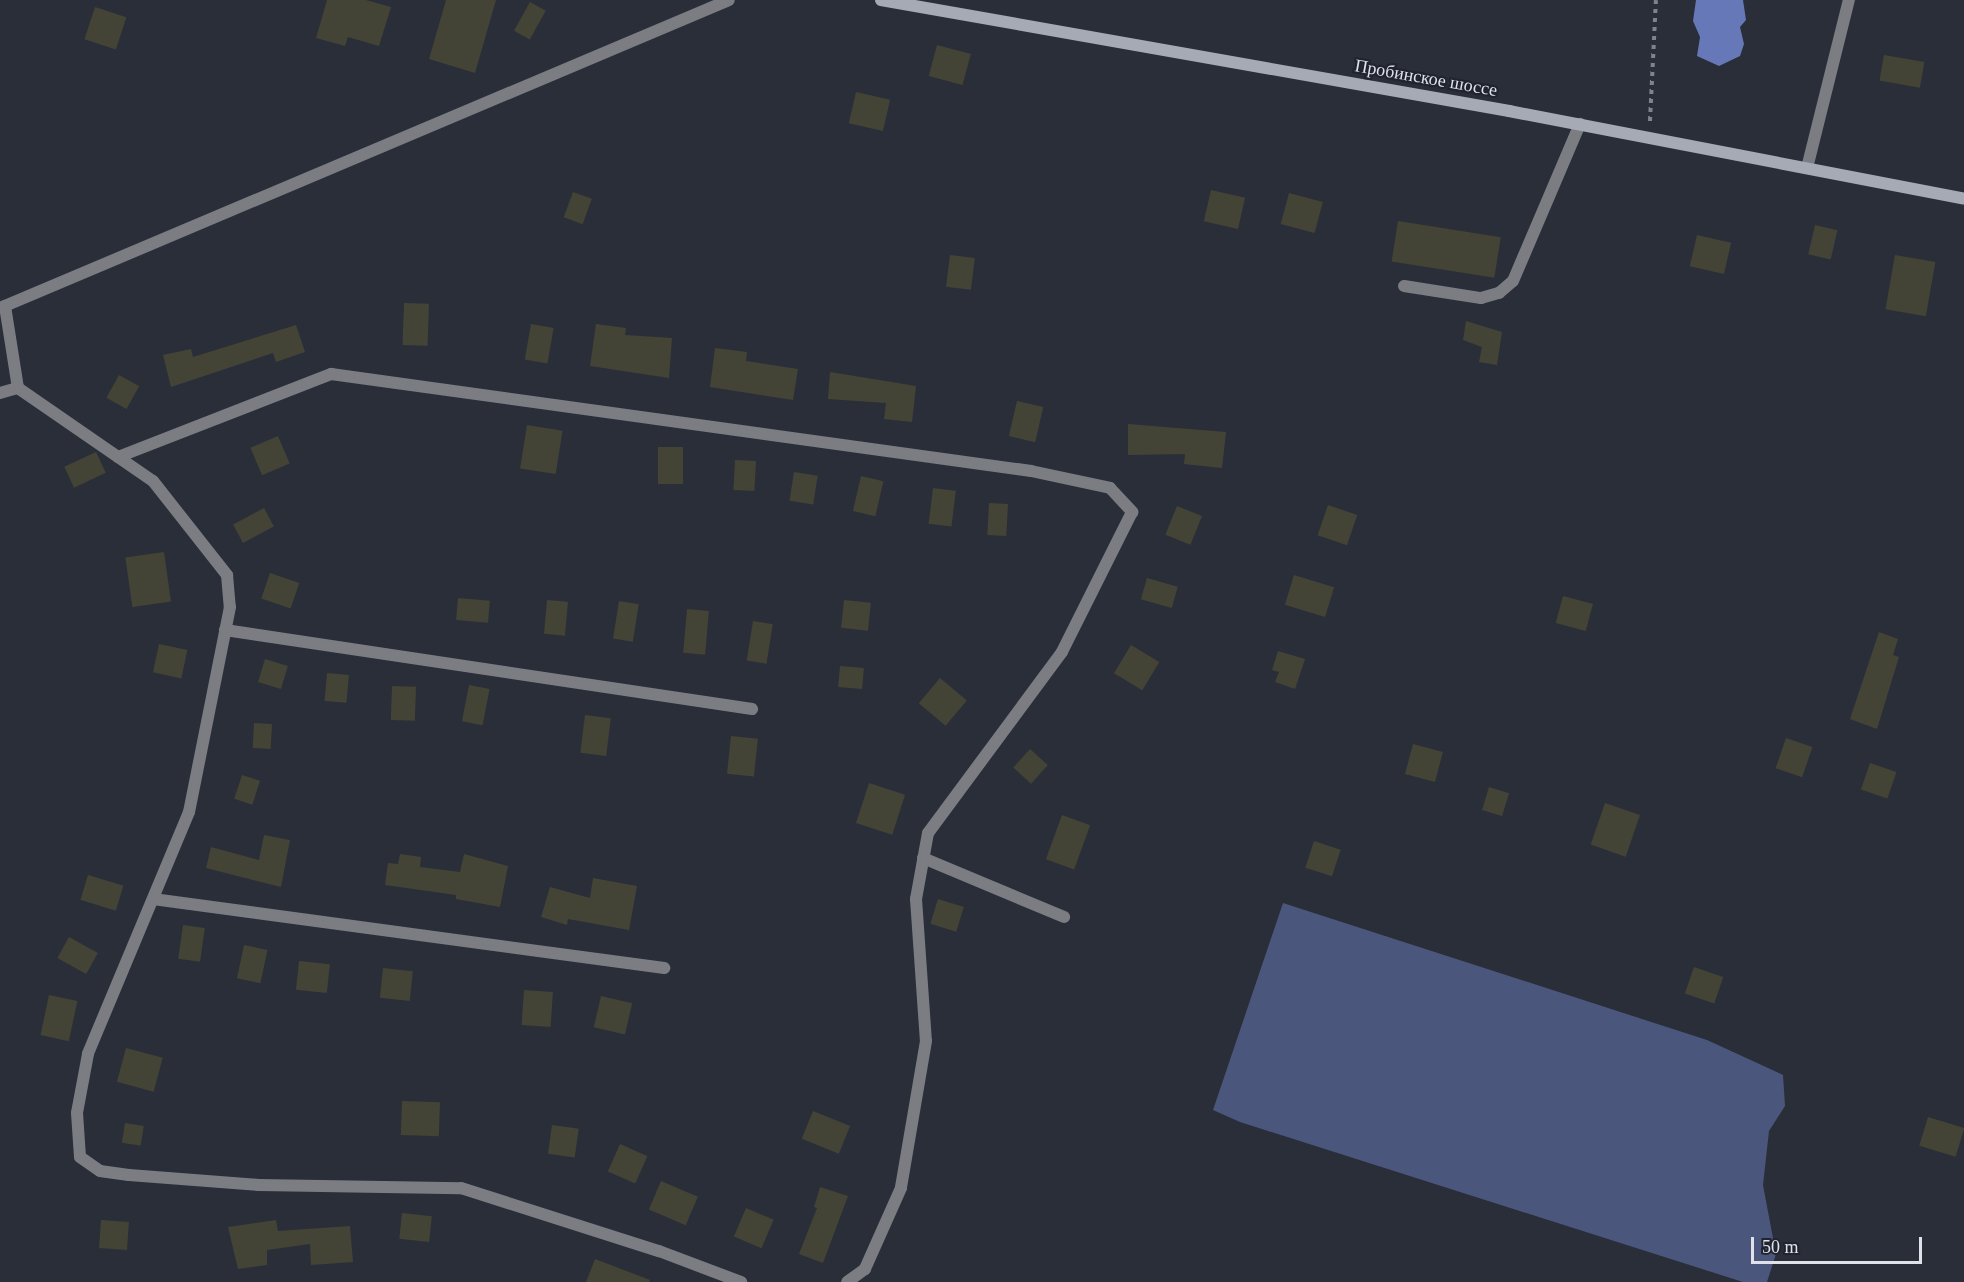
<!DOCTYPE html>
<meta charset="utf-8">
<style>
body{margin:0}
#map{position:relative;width:1964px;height:1282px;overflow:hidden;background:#2a2e39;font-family:"Times New Roman",serif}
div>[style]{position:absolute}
.green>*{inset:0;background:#4b567c}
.water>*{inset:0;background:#6678b7}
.building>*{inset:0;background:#434436;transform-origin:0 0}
.path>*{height:4px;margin-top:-2px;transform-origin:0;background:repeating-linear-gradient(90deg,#80838d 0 4.5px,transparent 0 9px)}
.service>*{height:12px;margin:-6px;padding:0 6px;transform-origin:6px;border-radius:6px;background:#7b7d83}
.minor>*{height:12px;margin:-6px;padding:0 6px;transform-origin:6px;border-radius:6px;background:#7b7d83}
.tertiary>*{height:12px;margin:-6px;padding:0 6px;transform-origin:6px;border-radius:6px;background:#7b7d83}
.secondary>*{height:12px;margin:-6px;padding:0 6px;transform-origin:6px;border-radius:6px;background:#a6aab4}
span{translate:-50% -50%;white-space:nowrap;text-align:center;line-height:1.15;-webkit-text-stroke:4.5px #20242f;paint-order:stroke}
.street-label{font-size:18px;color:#e0e2ea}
.scale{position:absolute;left:1751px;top:1237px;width:171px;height:27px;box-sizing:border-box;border:3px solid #e0e2ea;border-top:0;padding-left:8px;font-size:18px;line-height:21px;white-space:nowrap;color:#e0e2ea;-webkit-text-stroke:4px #20242f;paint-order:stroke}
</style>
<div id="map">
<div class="green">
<div style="clip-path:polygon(1283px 903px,1707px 1040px,1783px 1075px,1785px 1106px,1769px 1131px,1763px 1185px,1776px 1254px,1767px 1282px,1743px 1282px,1240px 1122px,1213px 1110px)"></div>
</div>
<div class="water">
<div style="clip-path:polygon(1696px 0,1743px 0,1746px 20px,1740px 27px,1744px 44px,1740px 56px,1719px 66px,1697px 56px,1700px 37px,1693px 21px)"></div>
</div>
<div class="building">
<div style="clip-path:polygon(327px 0,366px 0,391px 7px,379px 46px,348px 37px,345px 46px,316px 38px)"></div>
<div style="clip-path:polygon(446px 0,496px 0,475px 73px,429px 59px)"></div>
<div style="left:530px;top:2px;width:18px;height:33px;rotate:29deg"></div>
<div style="left:95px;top:7px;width:33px;height:34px;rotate:18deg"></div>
<div style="left:937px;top:45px;width:35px;height:32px;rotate:15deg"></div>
<div style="left:1884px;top:55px;width:41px;height:26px;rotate:10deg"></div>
<div style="left:856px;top:92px;width:35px;height:32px;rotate:13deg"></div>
<div style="left:1211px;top:190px;width:35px;height:32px;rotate:13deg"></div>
<div style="left:573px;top:192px;width:20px;height:27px;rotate:20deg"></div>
<div style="left:1289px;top:193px;width:35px;height:32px;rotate:15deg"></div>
<div style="left:1398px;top:221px;width:104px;height:41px;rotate:9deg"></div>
<div style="left:1815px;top:225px;width:23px;height:30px;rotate:13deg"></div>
<div style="left:1697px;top:235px;width:35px;height:32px;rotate:13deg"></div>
<div style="left:950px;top:255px;width:25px;height:32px;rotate:7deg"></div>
<div style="left:1895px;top:255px;width:41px;height:55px;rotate:10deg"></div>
<div style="left:404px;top:303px;width:25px;height:42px;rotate:2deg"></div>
<div style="clip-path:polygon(1466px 321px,1502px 332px,1497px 365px,1479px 362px,1482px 347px,1463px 340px)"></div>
<div style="left:531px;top:324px;width:23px;height:36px;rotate:10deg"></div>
<div style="clip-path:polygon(596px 324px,626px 328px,625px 335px,672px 338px,669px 378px,590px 366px)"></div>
<div style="clip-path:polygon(296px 325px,305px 352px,276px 362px,273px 353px,171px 387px,163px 355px,191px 349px,193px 357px)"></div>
<div style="clip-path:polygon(715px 348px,747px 352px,746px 361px,798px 369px,793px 400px,710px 387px)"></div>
<div style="clip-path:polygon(830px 372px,916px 386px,912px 422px,884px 419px,886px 403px,828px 399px)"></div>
<div style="left:119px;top:375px;width:23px;height:26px;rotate:29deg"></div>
<div style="left:1017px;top:401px;width:27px;height:36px;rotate:13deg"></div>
<div style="clip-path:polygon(1128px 424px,1226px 432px,1222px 468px,1184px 464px,1185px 454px,1128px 455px)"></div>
<div style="left:527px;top:425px;width:36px;height:44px;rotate:9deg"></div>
<div style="left:278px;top:436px;width:30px;height:30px;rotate:67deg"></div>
<div style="left:658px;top:447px;width:25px;height:37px"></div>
<div style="left:96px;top:452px;width:23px;height:35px;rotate:65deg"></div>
<div style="left:735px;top:460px;width:21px;height:30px;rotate:3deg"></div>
<div style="left:794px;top:472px;width:24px;height:29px;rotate:9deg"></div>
<div style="left:861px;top:476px;width:23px;height:36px;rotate:13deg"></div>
<div style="left:933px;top:488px;width:23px;height:36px;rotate:7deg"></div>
<div style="left:989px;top:503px;width:19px;height:32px;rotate:3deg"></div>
<div style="left:1328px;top:505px;width:31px;height:32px;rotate:19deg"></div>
<div style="left:1177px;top:506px;width:27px;height:31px;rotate:22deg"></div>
<div style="left:264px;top:508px;width:21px;height:35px;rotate:62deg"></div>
<div style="left:164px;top:552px;width:50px;height:39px;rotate:82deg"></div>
<div style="left:270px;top:573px;width:31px;height:27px;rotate:19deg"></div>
<div style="left:1294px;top:575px;width:42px;height:31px;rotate:17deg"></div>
<div style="left:1147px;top:578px;width:32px;height:22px;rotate:16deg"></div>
<div style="left:1563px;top:596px;width:31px;height:28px;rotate:15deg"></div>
<div style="left:458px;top:598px;width:32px;height:22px;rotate:5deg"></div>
<div style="left:547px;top:600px;width:21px;height:34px;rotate:5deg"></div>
<div style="left:844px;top:600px;width:27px;height:28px;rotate:6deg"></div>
<div style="left:619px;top:601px;width:20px;height:38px;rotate:9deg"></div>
<div style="left:687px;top:609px;width:22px;height:44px;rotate:5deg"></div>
<div style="left:753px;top:621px;width:20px;height:40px;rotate:9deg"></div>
<div style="clip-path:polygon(1879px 632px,1898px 639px,1893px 655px,1899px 657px,1877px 729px,1850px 719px)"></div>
<div style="left:159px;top:644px;width:29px;height:29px;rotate:12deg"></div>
<div style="left:1131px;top:645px;width:33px;height:33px;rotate:31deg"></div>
<div style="clip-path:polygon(1278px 651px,1305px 659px,1295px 689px,1275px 682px,1279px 672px,1272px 670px)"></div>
<div style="left:265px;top:659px;width:24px;height:24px;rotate:17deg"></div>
<div style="left:840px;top:666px;width:24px;height:21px;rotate:5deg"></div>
<div style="left:327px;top:673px;width:22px;height:28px;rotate:5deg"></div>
<div style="left:940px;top:678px;width:35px;height:33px;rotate:40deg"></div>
<div style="left:469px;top:685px;width:21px;height:37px;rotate:11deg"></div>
<div style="left:392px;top:686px;width:24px;height:34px;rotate:2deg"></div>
<div style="left:585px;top:715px;width:26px;height:38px;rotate:7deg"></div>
<div style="left:254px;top:723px;width:18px;height:25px;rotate:3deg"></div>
<div style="left:731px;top:736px;width:27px;height:38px;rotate:6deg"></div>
<div style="left:1786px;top:738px;width:28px;height:32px;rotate:19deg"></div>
<div style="left:1413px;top:744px;width:31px;height:31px;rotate:15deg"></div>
<div style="left:1030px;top:749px;width:24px;height:25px;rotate:42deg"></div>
<div style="left:1870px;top:763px;width:28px;height:28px;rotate:19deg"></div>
<div style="left:242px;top:775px;width:19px;height:25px;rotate:18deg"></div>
<div style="left:869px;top:783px;width:38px;height:42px;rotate:18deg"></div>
<div style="left:1489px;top:787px;width:21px;height:24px;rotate:17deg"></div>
<div style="left:1605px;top:803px;width:37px;height:44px;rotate:19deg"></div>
<div style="left:1062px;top:815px;width:30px;height:47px;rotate:20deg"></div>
<div style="clip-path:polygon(264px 835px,290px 840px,281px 887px,206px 868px,211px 847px,259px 860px)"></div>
<div style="left:1314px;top:841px;width:28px;height:28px;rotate:18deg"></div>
<div style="clip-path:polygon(400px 854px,421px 857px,420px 867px,460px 872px,464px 854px,508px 866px,500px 907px,456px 899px,456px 895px,385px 885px,388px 863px,398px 864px)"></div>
<div style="left:88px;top:875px;width:37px;height:26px;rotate:17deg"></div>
<div style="clip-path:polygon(593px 878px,637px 886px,629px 930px,568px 919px,567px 925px,541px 917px,550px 887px,590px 898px)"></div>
<div style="left:938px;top:899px;width:27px;height:26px;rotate:17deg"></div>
<div style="left:183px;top:925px;width:22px;height:34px;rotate:8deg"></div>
<div style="left:69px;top:937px;width:33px;height:24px;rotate:29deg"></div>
<div style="left:244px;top:945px;width:24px;height:34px;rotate:12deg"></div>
<div style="left:299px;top:961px;width:31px;height:29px;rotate:6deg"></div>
<div style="left:1694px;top:967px;width:31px;height:28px;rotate:19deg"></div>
<div style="left:383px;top:968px;width:30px;height:30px;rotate:6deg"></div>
<div style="left:524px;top:990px;width:29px;height:35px;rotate:4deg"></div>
<div style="left:49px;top:995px;width:29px;height:41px;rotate:12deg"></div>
<div style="left:601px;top:996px;width:32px;height:32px;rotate:13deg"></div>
<div style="left:126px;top:1048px;width:38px;height:35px;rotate:15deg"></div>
<div style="left:402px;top:1101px;width:38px;height:34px;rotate:2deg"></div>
<div style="left:813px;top:1111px;width:40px;height:30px;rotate:22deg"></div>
<div style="left:1928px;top:1117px;width:38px;height:30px;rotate:17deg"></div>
<div style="left:125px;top:1123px;width:19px;height:20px;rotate:9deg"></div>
<div style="left:552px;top:1125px;width:27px;height:29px;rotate:8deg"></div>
<div style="left:620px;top:1144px;width:30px;height:30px;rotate:24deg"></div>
<div style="left:661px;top:1181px;width:40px;height:31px;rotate:23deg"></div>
<div style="clip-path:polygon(820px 1187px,848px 1196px,823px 1263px,799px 1254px,817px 1208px,814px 1207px)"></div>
<div style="left:746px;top:1208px;width:30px;height:31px;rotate:23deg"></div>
<div style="left:402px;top:1213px;width:30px;height:26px;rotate:6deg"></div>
<div style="left:101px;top:1220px;width:28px;height:28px;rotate:4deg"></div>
<div style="clip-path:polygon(276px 1220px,278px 1231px,350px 1226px,353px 1262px,311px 1265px,310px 1244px,267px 1250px,267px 1265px,238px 1269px,228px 1227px)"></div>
<div style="clip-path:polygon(595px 1259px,650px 1280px,649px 1282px,586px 1282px)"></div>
</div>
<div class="path">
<div style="left:1650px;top:121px;width:121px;rotate:-87.2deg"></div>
</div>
<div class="service">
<div style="left:1807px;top:168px;width:173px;rotate:-76deg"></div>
<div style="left:1404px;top:286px;width:78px;rotate:8.9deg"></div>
<div style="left:1481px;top:298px;width:19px;rotate:-16deg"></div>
<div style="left:1499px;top:293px;width:18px;rotate:-41deg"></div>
<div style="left:1513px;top:281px;width:171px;rotate:-66.9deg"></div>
<div style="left:923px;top:858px;width:153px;rotate:22.7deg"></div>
</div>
<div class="minor">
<div style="left:5px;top:306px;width:83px;rotate:81deg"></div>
<div style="left:18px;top:388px;width:164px;rotate:34.6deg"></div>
<div style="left:153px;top:481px;width:120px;rotate:51.8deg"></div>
<div style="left:227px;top:575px;width:32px;rotate:85deg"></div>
<div style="left:230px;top:607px;width:209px;rotate:101.3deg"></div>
<div style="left:189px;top:812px;width:262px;rotate:112.7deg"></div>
<div style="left:88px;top:1054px;width:60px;rotate:100.6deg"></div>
<div style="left:77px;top:1113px;width:44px;rotate:86.1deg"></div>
<div style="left:80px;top:1157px;width:24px;rotate:35deg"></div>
<div style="left:100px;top:1171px;width:29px;rotate:8deg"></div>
<div style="left:129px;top:1175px;width:130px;rotate:4.4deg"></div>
<div style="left:259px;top:1185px;width:202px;rotate:0.9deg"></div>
<div style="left:461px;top:1188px;width:208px;rotate:17.7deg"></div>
<div style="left:659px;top:1251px;width:88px;rotate:20.7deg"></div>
<div style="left:0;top:393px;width:19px;rotate:-16deg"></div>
<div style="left:118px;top:457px;width:229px;rotate:-21.3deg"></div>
<div style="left:331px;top:374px;width:707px;rotate:7.89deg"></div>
<div style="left:1031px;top:471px;width:81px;rotate:12.1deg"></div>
<div style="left:1110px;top:488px;width:33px;rotate:47deg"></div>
<div style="left:1132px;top:512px;width:157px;rotate:116.6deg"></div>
<div style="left:1062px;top:652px;width:225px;rotate:126.5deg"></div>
<div style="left:928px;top:833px;width:67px;rotate:100.3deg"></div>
<div style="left:916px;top:899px;width:142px;rotate:86deg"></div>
<div style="left:926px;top:1041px;width:149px;rotate:99.7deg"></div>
<div style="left:901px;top:1188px;width:89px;rotate:114deg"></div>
<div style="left:865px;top:1269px;width:22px;rotate:144deg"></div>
<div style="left:225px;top:630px;width:533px;rotate:8.53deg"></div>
<div style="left:153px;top:899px;width:516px;rotate:7.69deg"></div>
</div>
<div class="tertiary">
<div style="left:0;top:308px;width:791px;rotate:-22.9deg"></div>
</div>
<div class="secondary">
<div style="left:881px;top:0;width:638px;rotate:10.02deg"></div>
<div style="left:1509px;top:111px;width:463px;rotate:10.9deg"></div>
</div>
<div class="street-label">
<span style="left:1426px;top:78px;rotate:10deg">Пробинское шоссе</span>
</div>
<div class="scale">50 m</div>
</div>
